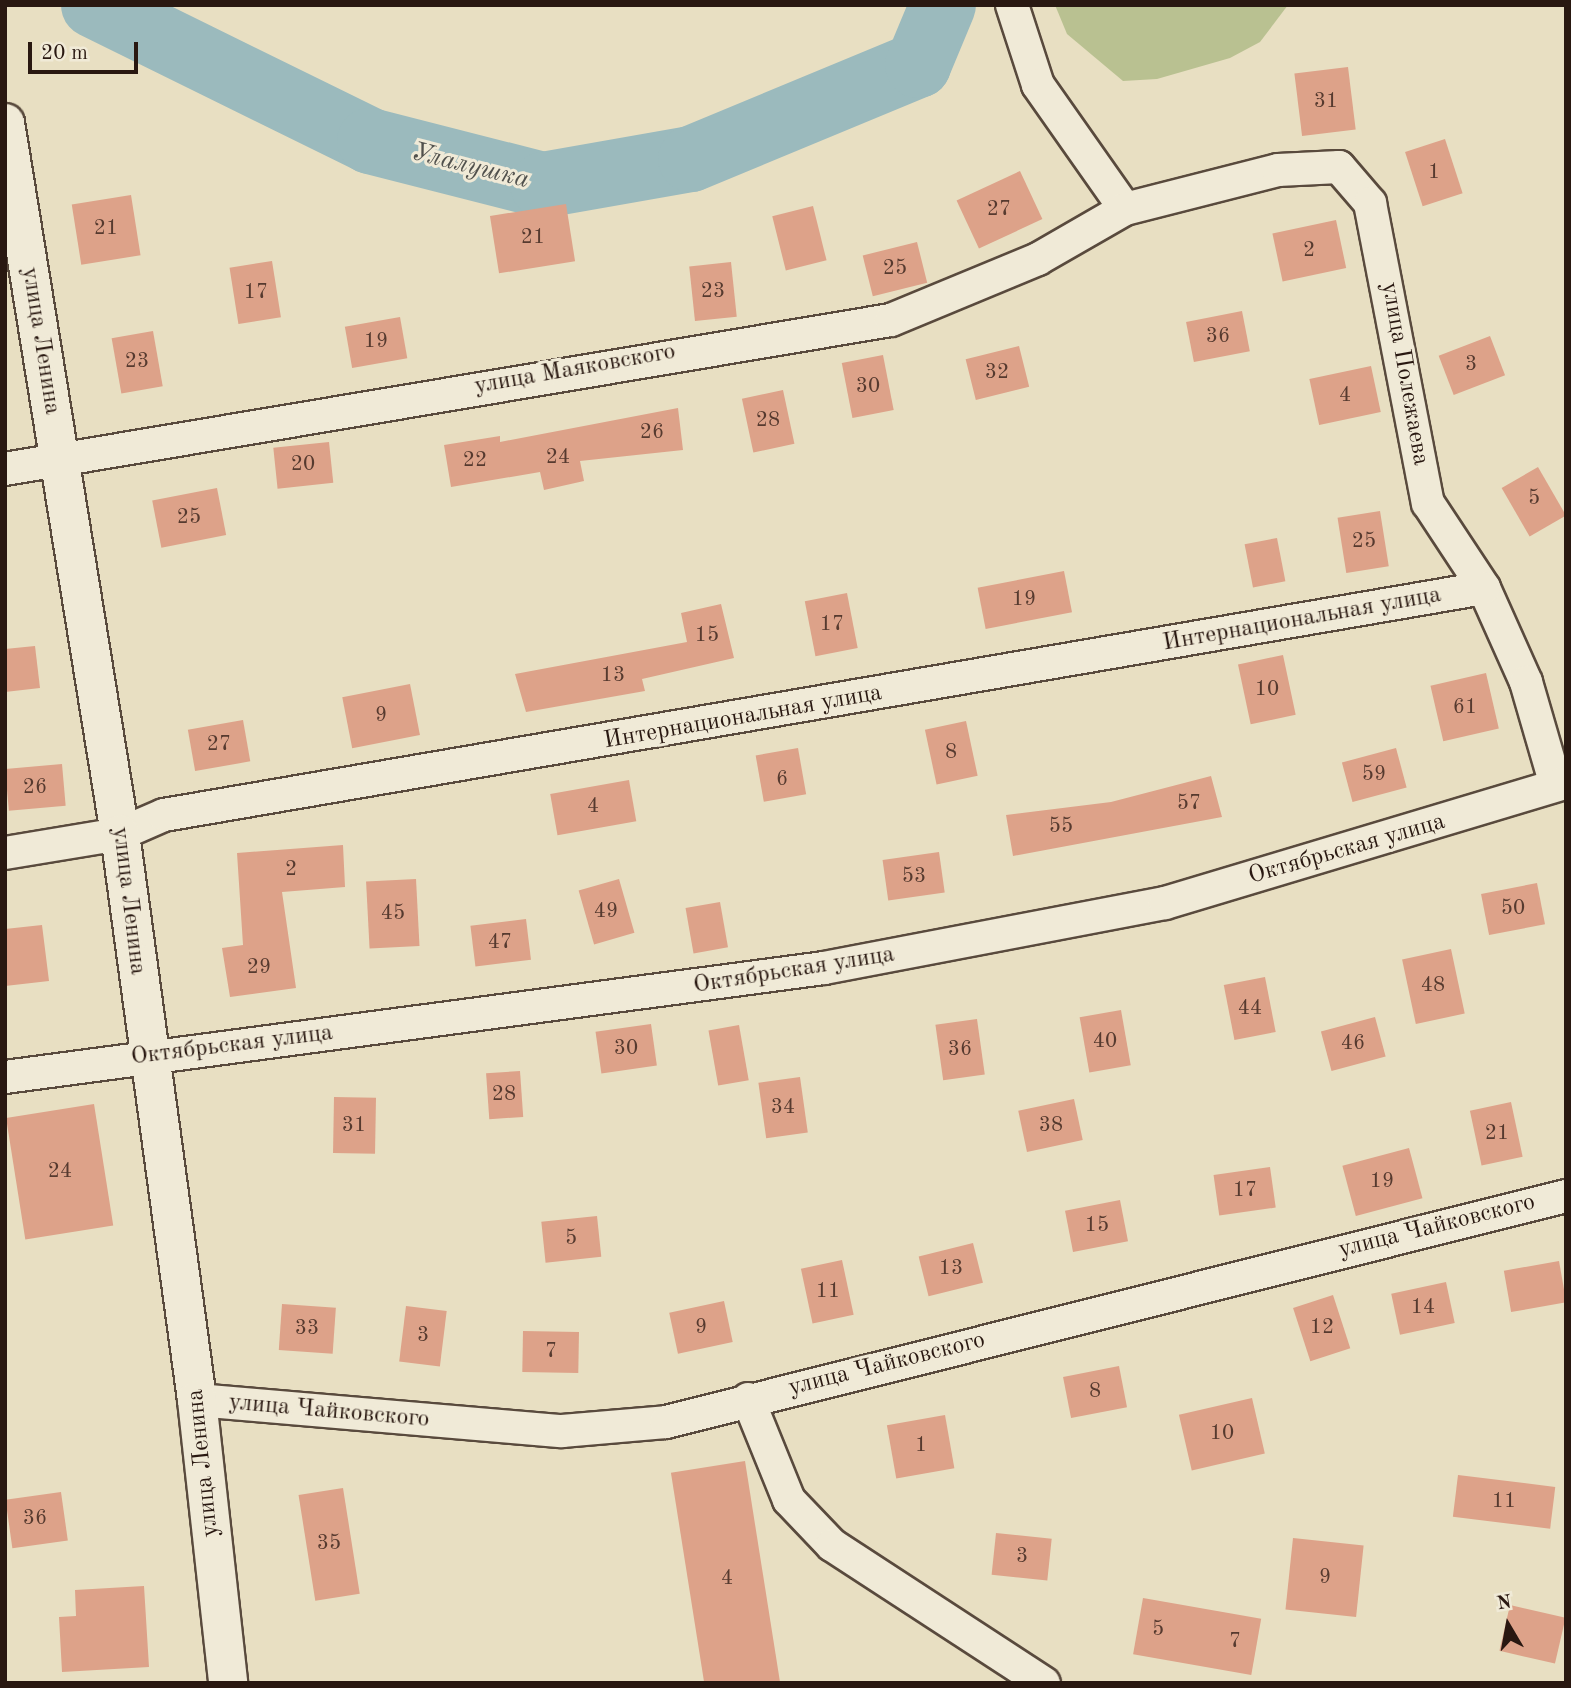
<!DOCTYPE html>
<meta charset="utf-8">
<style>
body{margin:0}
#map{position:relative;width:1571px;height:1688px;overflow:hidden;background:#e8dfc2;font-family:"Old Standard TT",serif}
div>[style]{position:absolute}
.green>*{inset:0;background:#b9c191}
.river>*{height:66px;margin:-33px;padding:0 33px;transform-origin:33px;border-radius:33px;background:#9bbabd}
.building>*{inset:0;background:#dda289;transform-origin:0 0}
.roads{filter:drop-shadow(2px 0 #594a3d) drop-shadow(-2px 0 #594a3d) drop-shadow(0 2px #594a3d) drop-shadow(0 -2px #594a3d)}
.street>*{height:32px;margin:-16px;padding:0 16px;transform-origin:16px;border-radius:16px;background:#f0ead7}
.secondary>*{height:38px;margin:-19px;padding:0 19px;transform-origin:19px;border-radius:19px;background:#f0ead7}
span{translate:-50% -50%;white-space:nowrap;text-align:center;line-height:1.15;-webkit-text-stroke:6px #f0ead7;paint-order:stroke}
.number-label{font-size:21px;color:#563a2f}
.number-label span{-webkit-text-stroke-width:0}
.street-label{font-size:24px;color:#291811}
.water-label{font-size:26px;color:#51514d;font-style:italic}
.frame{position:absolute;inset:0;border:7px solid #291811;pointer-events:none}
.north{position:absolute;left:1473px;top:1590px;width:70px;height:70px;-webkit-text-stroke:5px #f0ead7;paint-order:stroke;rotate:350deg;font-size:19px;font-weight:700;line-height:28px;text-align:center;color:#291811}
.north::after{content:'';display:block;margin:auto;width:24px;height:32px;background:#291811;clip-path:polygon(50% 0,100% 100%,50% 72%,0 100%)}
.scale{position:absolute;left:28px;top:42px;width:110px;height:32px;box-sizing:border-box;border:4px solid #291811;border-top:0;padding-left:9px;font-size:21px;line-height:24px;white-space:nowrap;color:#291811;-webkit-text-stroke:5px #f0ead7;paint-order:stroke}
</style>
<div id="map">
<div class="green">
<div style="clip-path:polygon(1055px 5px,1288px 5px,1260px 42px,1230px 58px,1157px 79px,1123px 81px,1067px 34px)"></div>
</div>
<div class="river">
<div style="left:94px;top:5px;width:308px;rotate:26.2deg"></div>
<div style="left:370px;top:141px;width:179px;rotate:14.3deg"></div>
<div style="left:543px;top:185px;width:150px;rotate:-10deg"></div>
<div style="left:691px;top:159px;width:246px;rotate:-22.5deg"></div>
<div style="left:918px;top:65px;width:65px;rotate:-67.4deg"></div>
</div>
<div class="building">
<div style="left:1348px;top:67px;width:63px;height:54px;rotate:83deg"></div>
<div style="left:1445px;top:139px;width:57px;height:42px;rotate:72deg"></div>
<div style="left:1020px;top:171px;width:53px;height:70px;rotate:65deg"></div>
<div style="left:131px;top:195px;width:61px;height:60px;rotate:81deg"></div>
<div style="left:566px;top:204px;width:58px;height:77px;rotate:81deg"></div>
<div style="left:813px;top:206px;width:56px;height:42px;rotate:76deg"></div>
<div style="left:1336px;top:220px;width:49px;height:65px;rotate:78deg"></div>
<div style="left:917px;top:242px;width:42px;height:56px;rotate:76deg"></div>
<div style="left:272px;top:261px;width:57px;height:43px;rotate:81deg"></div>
<div style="left:731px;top:262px;width:55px;height:42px;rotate:84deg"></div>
<div style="left:1242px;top:311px;width:41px;height:57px;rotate:79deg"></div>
<div style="left:400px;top:317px;width:42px;height:56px;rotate:80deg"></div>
<div style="left:153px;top:331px;width:56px;height:42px;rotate:80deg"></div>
<div style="left:1490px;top:336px;width:42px;height:55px;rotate:69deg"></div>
<div style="left:1019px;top:346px;width:42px;height:55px;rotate:76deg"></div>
<div style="left:883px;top:355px;width:56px;height:42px;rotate:79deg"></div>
<div style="left:1371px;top:366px;width:47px;height:63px;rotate:78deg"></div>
<div style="left:783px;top:390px;width:55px;height:42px;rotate:78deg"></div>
<div style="clip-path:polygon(678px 408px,683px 450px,580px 461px,584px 481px,544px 490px,540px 472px,451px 487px,444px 445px,500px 436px,500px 442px)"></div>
<div style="left:329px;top:442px;width:41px;height:56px;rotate:84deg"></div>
<div style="left:1538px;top:467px;width:56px;height:42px;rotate:60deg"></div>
<div style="left:217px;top:488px;width:48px;height:66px;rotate:79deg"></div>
<div style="left:1380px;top:511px;width:56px;height:43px;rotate:81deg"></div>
<div style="left:1277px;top:538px;width:44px;height:33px;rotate:79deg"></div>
<div style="left:1064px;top:571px;width:42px;height:88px;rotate:79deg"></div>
<div style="left:847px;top:593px;width:56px;height:43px;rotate:79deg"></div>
<div style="clip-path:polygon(721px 604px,734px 658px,642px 679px,645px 691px,526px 712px,515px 674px,687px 642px,681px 613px)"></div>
<div style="clip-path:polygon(35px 646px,40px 688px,5px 692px,5px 649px)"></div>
<div style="left:1283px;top:655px;width:61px;height:46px;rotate:78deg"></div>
<div style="left:1486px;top:673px;width:57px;height:57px;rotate:77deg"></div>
<div style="left:410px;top:684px;width:52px;height:69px;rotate:79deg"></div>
<div style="left:243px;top:720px;width:42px;height:56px;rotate:80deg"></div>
<div style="left:966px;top:721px;width:56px;height:42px;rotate:78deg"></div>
<div style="left:798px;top:748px;width:47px;height:43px;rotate:80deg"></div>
<div style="left:1396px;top:748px;width:41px;height:56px;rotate:75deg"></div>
<div style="left:62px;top:764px;width:42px;height:57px;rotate:85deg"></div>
<div style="clip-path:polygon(1211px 776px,1222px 817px,1013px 856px,1006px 815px,1111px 802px)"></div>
<div style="left:629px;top:780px;width:42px;height:80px;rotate:80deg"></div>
<div style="clip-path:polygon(343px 845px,345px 887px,282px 892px,296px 988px,230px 997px,222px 948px,243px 945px,237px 853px)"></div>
<div style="left:939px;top:852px;width:41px;height:57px;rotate:82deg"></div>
<div style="left:416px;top:879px;width:67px;height:50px;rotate:87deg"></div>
<div style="left:619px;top:879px;width:56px;height:42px;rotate:74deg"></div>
<div style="left:1537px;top:883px;width:42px;height:57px;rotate:79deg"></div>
<div style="left:720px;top:902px;width:46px;height:35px;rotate:80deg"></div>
<div style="left:526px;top:919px;width:41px;height:56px;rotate:83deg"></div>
<div style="clip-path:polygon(42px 925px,49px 981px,5px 986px,5px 929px)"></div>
<div style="left:1451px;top:949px;width:66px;height:50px;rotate:78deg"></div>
<div style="left:1265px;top:977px;width:56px;height:42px;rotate:79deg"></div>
<div style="left:1121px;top:1010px;width:56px;height:42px;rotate:80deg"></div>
<div style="left:1375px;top:1017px;width:41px;height:56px;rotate:75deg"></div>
<div style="left:977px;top:1019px;width:56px;height:42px;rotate:82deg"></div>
<div style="left:651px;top:1024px;width:42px;height:56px;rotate:82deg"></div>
<div style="left:739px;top:1025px;width:56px;height:31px;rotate:80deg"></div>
<div style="left:520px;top:1071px;width:46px;height:34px;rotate:86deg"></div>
<div style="left:800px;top:1077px;width:56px;height:42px;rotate:82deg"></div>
<div style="left:334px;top:1097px;width:42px;height:56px;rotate:1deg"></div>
<div style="left:1074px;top:1099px;width:42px;height:57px;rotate:78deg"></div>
<div style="left:1511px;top:1102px;width:56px;height:42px;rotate:78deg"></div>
<div style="left:94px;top:1104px;width:123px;height:89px;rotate:81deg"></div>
<div style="left:1409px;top:1148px;width:52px;height:69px;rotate:75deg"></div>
<div style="left:1270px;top:1167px;width:41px;height:57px;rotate:82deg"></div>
<div style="left:1120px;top:1200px;width:42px;height:56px;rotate:79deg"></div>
<div style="left:597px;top:1216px;width:41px;height:56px;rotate:84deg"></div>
<div style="left:973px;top:1243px;width:41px;height:56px;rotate:76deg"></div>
<div style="left:842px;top:1260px;width:56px;height:42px;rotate:78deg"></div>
<div style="left:1559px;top:1261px;width:42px;height:56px;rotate:80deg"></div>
<div style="left:1446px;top:1282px;width:42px;height:56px;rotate:78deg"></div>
<div style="left:1333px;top:1295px;width:56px;height:42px;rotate:72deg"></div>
<div style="left:724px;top:1301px;width:42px;height:56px;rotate:78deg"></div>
<div style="left:282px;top:1304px;width:54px;height:46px;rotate:4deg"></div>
<div style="left:406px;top:1306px;width:41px;height:56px;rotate:7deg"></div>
<div style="left:523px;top:1331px;width:56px;height:41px;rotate:1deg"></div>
<div style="left:1119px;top:1366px;width:42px;height:57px;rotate:79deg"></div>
<div style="left:1252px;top:1398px;width:57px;height:75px;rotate:77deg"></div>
<div style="left:945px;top:1415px;width:54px;height:59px;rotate:80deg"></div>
<div style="left:745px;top:1461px;width:225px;height:75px;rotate:81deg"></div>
<div style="left:1458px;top:1475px;width:98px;height:42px;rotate:7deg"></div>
<div style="left:343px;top:1488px;width:107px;height:45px;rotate:81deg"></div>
<div style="left:61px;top:1492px;width:49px;height:56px;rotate:82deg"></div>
<div style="left:996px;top:1533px;width:56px;height:42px;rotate:6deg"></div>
<div style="left:1293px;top:1538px;width:71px;height:72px;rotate:6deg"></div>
<div style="clip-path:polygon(144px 1586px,149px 1667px,62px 1672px,59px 1617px,76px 1616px,75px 1590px)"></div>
<div style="left:1143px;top:1598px;width:120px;height:57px;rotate:10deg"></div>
<div style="left:1510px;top:1605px;width:57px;height:47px;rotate:13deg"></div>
</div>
<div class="roads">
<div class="street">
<div style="left:1012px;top:5px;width:84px;rotate:72deg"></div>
<div style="left:1038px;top:85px;width:151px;rotate:54.9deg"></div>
<div style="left:5px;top:469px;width:898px;rotate:-9.55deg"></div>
<div style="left:891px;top:320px;width:159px;rotate:-22.5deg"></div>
<div style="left:1038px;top:259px;width:100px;rotate:-29.9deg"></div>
<div style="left:1125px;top:209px;width:158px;rotate:-14.3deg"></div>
<div style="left:1278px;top:170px;width:61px;rotate:-2.8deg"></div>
<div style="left:1339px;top:167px;width:48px;rotate:49.3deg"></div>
<div style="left:1370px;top:203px;width:306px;rotate:79.1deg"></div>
<div style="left:1428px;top:503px;width:102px;rotate:56.6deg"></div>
<div style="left:1484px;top:588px;width:103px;rotate:65.9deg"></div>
<div style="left:1526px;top:682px;width:107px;rotate:73.8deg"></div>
<div style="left:5px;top:853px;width:117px;rotate:-9.4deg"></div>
<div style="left:120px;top:834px;width:48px;rotate:-23.4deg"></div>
<div style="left:164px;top:815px;width:1339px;rotate:-9.76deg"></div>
<div style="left:5px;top:1077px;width:826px;rotate:-7.58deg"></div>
<div style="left:824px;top:968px;width:347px;rotate:-10.8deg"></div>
<div style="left:1165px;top:903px;width:419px;rotate:-16.7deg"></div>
<div style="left:748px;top:1399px;width:109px;rotate:67.9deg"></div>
<div style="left:789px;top:1500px;width:62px;rotate:46.3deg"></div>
<div style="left:832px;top:1545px;width:253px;rotate:33.1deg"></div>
<div style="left:197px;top:1400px;width:366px;rotate:4.9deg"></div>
<div style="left:562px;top:1431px;width:104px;rotate:-4.9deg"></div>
<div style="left:666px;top:1422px;width:928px;rotate:-14.1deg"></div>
</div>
<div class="secondary">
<div style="left:5px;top:123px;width:720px;rotate:80.81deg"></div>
<div style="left:120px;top:834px;width:571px;rotate:82.25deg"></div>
<div style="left:197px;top:1400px;width:285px;rotate:83.7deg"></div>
</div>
</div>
<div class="number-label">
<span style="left:1326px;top:102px">31</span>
<span style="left:1434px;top:173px">1</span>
<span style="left:999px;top:210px">27</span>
<span style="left:106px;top:229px">21</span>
<span style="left:533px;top:238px">21</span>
<span style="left:1309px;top:251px">2</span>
<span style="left:895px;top:269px">25</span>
<span style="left:713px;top:292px">23</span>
<span style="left:256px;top:293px">17</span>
<span style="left:1218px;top:337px">36</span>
<span style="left:376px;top:342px">19</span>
<span style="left:137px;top:362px">23</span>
<span style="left:1471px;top:365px">3</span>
<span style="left:997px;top:373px">32</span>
<span style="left:868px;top:387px">30</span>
<span style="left:1345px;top:396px">4</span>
<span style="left:768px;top:421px">28</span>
<span style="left:652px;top:433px">26</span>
<span style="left:558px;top:458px">24</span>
<span style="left:475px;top:461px">22</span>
<span style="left:303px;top:465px">20</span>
<span style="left:1534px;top:499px">5</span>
<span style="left:189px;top:518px">25</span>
<span style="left:1364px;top:542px">25</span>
<span style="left:1024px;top:600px">19</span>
<span style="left:832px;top:625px">17</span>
<span style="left:707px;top:636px">15</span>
<span style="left:613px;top:676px">13</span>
<span style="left:1267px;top:690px">10</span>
<span style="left:1465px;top:708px">61</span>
<span style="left:381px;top:716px">9</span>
<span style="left:219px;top:745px">27</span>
<span style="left:951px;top:753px">8</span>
<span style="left:1374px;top:775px">59</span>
<span style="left:782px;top:780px">6</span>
<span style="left:35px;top:788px">26</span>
<span style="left:1189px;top:804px">57</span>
<span style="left:593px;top:807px">4</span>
<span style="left:1061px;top:827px">55</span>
<span style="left:291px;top:870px">2</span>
<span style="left:914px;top:877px">53</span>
<span style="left:1513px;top:909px">50</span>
<span style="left:606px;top:912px">49</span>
<span style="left:393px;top:914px">45</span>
<span style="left:500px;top:943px">47</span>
<span style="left:259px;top:968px">29</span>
<span style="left:1433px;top:986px">48</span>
<span style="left:1250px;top:1009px">44</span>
<span style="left:1105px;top:1042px">40</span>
<span style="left:1353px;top:1044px">46</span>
<span style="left:626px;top:1049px">30</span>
<span style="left:960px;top:1050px">36</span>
<span style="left:504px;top:1095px">28</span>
<span style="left:783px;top:1108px">34</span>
<span style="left:354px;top:1126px">31</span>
<span style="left:1051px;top:1126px">38</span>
<span style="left:1497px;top:1134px">21</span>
<span style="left:60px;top:1172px">24</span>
<span style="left:1382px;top:1182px">19</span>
<span style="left:1245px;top:1191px">17</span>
<span style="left:1097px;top:1226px">15</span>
<span style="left:571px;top:1239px">5</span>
<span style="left:951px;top:1269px">13</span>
<span style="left:828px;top:1292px">11</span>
<span style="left:1423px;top:1308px">14</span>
<span style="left:701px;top:1328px">9</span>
<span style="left:1322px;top:1328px">12</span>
<span style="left:307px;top:1329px">33</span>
<span style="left:423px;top:1336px">3</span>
<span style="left:551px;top:1352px">7</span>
<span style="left:1095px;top:1392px">8</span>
<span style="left:1222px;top:1434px">10</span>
<span style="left:921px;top:1446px">1</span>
<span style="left:1504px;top:1502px">11</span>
<span style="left:35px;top:1519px">36</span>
<span style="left:329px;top:1544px">35</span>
<span style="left:1022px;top:1557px">3</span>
<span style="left:1325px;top:1578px">9</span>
<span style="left:727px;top:1579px">4</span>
<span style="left:1158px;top:1630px">5</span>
<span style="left:1235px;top:1642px">7</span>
</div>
<div class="street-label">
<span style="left:40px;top:341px;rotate:81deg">улица Ленина</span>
<span style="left:575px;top:370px;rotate:-10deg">улица Маяковского</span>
<span style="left:1404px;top:374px;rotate:80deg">улица Полежаева</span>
<span style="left:1302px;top:620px;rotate:-10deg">Интернациональная улица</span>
<span style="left:743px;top:718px;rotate:-10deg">Интернациональная улица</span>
<span style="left:1347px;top:850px;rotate:-16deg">Октябрьская улица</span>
<span style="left:128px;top:901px;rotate:83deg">улица Ленина</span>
<span style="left:794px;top:971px;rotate:-9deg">Октябрьская улица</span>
<span style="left:232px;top:1046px;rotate:-7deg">Октябрьская улица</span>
<span style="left:1437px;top:1227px;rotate:-14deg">улица Чайковского</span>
<span style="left:887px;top:1365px;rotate:-14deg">улица Чайковского</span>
<span style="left:329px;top:1412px;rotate:5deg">улица Чайковского</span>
<span style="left:204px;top:1463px;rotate:-96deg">улица Ленина</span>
</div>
<div class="water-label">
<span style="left:470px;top:167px;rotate:14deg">Улалушка</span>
</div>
<div class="frame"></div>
<div class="north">N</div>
<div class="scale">20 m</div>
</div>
